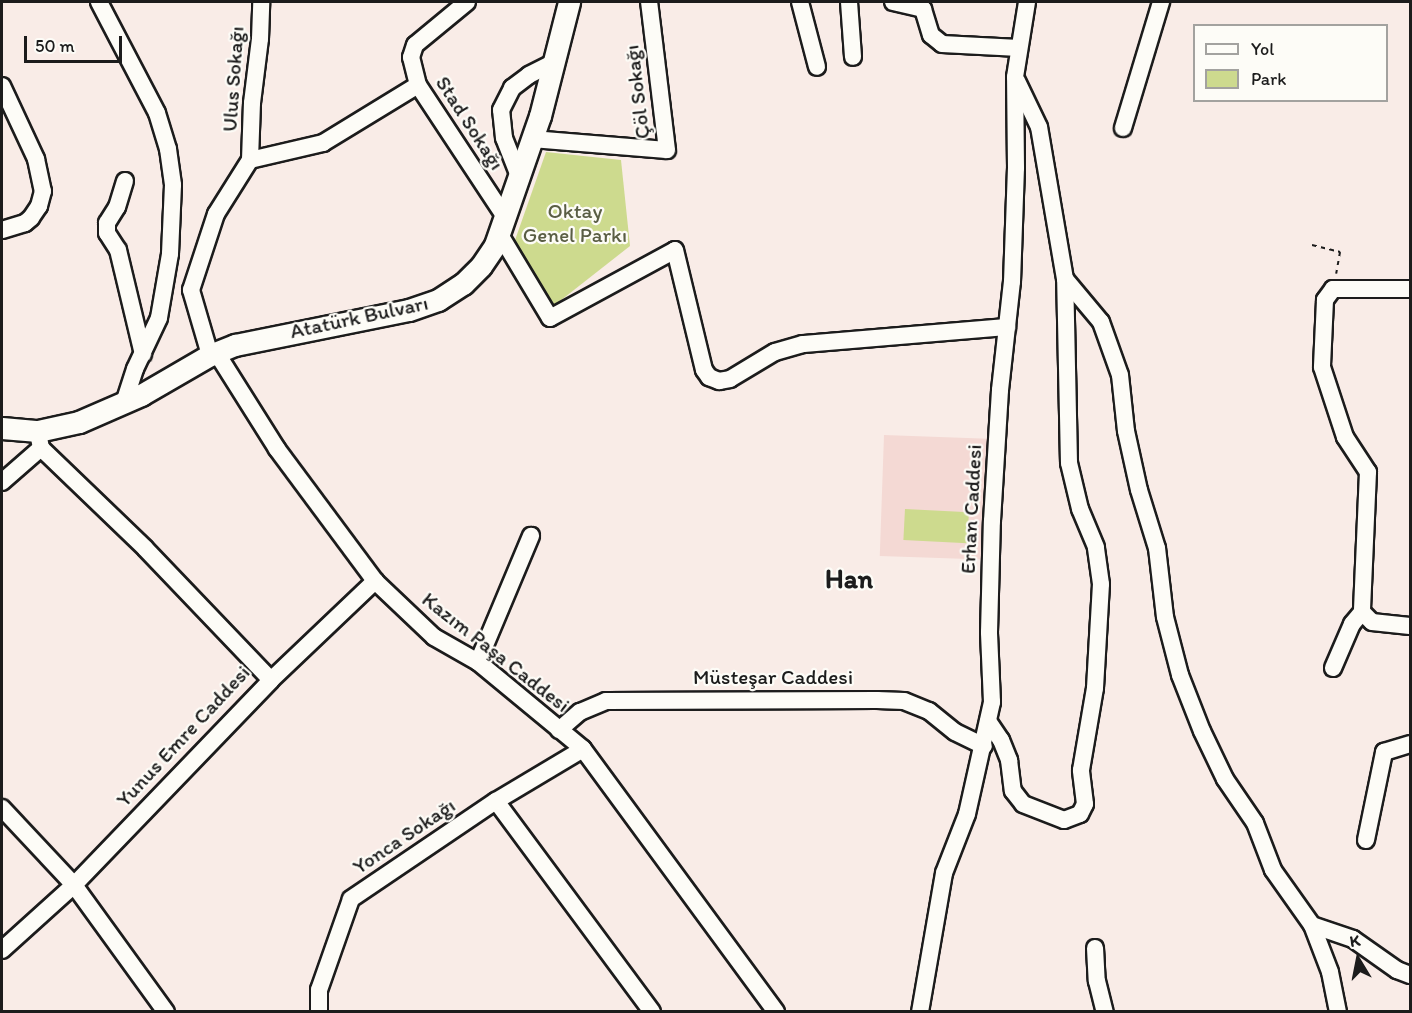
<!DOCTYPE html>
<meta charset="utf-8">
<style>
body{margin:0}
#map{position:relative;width:1412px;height:1013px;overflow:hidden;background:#f9ece7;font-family:Itim,sans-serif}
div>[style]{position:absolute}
.built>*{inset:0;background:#f4d9d4;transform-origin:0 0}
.green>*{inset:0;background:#cdda8e;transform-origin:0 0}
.path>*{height:2px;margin-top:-1px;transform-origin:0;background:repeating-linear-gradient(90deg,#1c1c1c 0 4.5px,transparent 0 9px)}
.roads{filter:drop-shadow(2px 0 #1c1c1c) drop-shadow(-2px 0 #1c1c1c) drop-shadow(0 2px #1c1c1c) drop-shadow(0 -2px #1c1c1c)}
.minor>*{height:16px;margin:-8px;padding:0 8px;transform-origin:8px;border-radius:8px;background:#fdfcf7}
.major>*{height:21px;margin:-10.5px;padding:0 10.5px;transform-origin:10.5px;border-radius:10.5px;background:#fdfcf7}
span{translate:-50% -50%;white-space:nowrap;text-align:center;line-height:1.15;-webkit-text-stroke:4.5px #fdfcf7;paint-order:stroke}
.street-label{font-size:21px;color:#1c1c1c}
.park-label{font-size:21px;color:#5a5e44}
.district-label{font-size:27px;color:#1c1c1c;font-weight:700}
.frame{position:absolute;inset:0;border:3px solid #1c1c1c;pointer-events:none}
.legend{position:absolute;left:1193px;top:24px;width:195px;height:78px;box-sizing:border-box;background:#fdfcf7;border:2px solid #a3a29f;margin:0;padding:8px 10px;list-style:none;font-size:18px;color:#1c1c1c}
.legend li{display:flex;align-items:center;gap:12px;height:30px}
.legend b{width:30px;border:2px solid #a3a29f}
.north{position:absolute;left:1328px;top:929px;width:60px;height:60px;-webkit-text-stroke:4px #fdfcf7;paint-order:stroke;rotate:350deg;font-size:16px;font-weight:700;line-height:24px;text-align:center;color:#1c1c1c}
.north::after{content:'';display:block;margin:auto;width:21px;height:27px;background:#1c1c1c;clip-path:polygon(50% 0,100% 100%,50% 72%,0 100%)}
.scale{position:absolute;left:24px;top:36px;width:98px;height:27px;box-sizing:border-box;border:3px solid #1c1c1c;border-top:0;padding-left:8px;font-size:18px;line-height:21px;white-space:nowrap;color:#1c1c1c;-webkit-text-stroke:4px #fdfcf7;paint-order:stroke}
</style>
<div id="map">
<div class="built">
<div style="left:884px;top:435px;width:104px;height:121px;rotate:2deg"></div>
</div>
<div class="green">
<div style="clip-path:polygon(546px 152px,621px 160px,630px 246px,551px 308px,514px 243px)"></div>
<div style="left:905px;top:509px;width:64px;height:31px;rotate:3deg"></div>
</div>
<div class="path">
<div style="left:1312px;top:245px;width:29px;rotate:14deg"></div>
<div style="left:1340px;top:252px;width:22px;rotate:100deg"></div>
</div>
<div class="roads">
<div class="minor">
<div style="left:99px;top:2px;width:125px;rotate:62.4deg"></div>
<div style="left:157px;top:113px;width:38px;rotate:73deg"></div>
<div style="left:168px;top:149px;width:36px;rotate:82deg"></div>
<div style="left:173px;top:185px;width:69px;rotate:92.5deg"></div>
<div style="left:170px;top:254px;width:65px;rotate:99.8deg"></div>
<div style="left:159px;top:318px;width:56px;rotate:115.2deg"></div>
<div style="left:135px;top:369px;width:36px;rotate:108deg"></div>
<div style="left:467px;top:2px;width:67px;rotate:140.4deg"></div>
<div style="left:415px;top:45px;width:13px;rotate:108deg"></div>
<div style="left:411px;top:57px;width:29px;rotate:76deg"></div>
<div style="left:418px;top:85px;width:158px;rotate:56.6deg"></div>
<div style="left:800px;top:2px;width:67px;rotate:75.3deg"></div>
<div style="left:849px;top:2px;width:55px;rotate:85.8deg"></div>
<div style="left:893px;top:2px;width:31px;rotate:13deg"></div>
<div style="left:923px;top:9px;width:27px;rotate:73deg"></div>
<div style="left:931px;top:35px;width:14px;rotate:39deg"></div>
<div style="left:942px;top:44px;width:77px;rotate:3deg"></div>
<div style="left:2px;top:86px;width:81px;rotate:65deg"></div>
<div style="left:36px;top:159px;width:33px;rotate:78deg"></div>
<div style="left:43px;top:191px;width:16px;rotate:105deg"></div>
<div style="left:39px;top:206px;width:14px;rotate:124deg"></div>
<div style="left:31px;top:218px;width:8px;rotate:140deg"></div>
<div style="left:25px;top:223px;width:24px;rotate:163deg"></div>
<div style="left:1123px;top:128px;width:132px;rotate:-73.2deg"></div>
<div style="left:532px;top:139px;width:135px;rotate:4.7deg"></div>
<div style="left:667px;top:150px;width:149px;rotate:-96.9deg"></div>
<div style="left:250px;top:160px;width:57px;rotate:-88deg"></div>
<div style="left:252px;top:103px;width:64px;rotate:-82.9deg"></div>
<div style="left:260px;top:39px;width:37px;rotate:-88deg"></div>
<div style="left:519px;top:176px;width:41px;rotate:-111.5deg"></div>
<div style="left:504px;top:138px;width:28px;rotate:-96deg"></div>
<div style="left:501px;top:110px;width:25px;rotate:-63deg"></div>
<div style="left:512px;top:88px;width:21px;rotate:-37deg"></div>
<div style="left:529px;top:75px;width:29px;rotate:-27deg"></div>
<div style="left:125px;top:181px;width:27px;rotate:107deg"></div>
<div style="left:117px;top:207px;width:19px;rotate:122deg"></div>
<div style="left:107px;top:223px;width:10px;rotate:90deg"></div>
<div style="left:107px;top:233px;width:20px;rotate:57deg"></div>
<div style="left:118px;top:250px;width:107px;rotate:76.5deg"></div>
<div style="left:499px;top:233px;width:99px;rotate:59deg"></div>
<div style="left:550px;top:318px;width:142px;rotate:-28.5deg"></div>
<div style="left:675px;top:250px;width:123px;rotate:76.4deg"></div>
<div style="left:704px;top:370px;width:9px;rotate:54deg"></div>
<div style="left:709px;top:377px;width:11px;rotate:22deg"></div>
<div style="left:719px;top:381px;width:11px;rotate:-10deg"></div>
<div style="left:730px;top:379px;width:52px;rotate:-31deg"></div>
<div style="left:775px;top:352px;width:29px;rotate:-16deg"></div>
<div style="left:803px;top:344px;width:205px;rotate:-4.8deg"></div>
<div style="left:1065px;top:279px;width:56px;rotate:50.1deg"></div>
<div style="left:1101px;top:322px;width:56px;rotate:70.3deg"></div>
<div style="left:1120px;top:375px;width:56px;rotate:83.9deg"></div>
<div style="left:1126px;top:431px;width:60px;rotate:77.6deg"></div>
<div style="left:1139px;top:490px;width:61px;rotate:72.8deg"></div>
<div style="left:1157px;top:548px;width:69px;rotate:83.4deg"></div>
<div style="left:1165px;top:617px;width:60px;rotate:75.5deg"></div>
<div style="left:1180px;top:675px;width:60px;rotate:68.6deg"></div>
<div style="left:1202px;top:731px;width:53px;rotate:64.4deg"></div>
<div style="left:1225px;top:779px;width:53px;rotate:55.7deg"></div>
<div style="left:1255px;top:823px;width:50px;rotate:69deg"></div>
<div style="left:1273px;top:870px;width:67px;rotate:54.7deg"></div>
<div style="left:1312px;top:925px;width:50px;rotate:69deg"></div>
<div style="left:1330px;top:972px;width:41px;rotate:78.7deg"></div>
<div style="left:1410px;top:289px;width:77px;rotate:180deg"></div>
<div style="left:1333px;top:289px;width:14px;rotate:126deg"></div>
<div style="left:1325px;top:300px;width:67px;rotate:92.6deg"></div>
<div style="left:1322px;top:367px;width:74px;rotate:71.8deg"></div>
<div style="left:1345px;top:437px;width:42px;rotate:56.7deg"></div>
<div style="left:1368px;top:472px;width:140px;rotate:92.5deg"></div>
<div style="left:1362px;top:612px;width:14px;rotate:45deg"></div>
<div style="left:1372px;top:622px;width:38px;rotate:6deg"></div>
<div style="left:216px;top:352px;width:115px;rotate:57.8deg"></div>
<div style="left:277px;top:449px;width:164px;rotate:53.4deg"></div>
<div style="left:375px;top:581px;width:81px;rotate:43.5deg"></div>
<div style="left:434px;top:637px;width:51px;rotate:29.6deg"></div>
<div style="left:478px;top:662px;width:136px;rotate:39.6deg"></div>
<div style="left:583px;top:749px;width:326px;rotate:53.7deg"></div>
<div style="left:210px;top:355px;width:68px;rotate:-106.3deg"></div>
<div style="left:191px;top:290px;width:80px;rotate:-71.8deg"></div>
<div style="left:216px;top:214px;width:64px;rotate:-57.8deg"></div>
<div style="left:250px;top:160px;width:75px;rotate:-13.1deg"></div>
<div style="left:323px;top:143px;width:111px;rotate:-31.4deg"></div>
<div style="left:2px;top:482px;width:52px;rotate:-41.1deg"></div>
<div style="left:41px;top:448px;width:10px;rotate:-101deg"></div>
<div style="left:478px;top:662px;width:137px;rotate:-67.2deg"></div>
<div style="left:1333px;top:668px;width:48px;rotate:-66.6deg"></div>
<div style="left:1352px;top:624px;width:16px;rotate:-50deg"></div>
<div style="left:271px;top:680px;width:144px;rotate:-43.6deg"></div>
<div style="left:988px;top:721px;width:23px;rotate:56deg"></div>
<div style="left:1001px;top:740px;width:22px;rotate:68deg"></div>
<div style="left:1009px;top:760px;width:31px;rotate:83deg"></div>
<div style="left:1013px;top:791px;width:16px;rotate:52deg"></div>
<div style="left:1023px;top:804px;width:44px;rotate:21.3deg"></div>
<div style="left:1064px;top:820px;width:17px;rotate:-21deg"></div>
<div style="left:1080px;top:814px;width:11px;rotate:-63deg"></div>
<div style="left:1085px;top:804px;width:34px;rotate:-97deg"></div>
<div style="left:1081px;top:770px;width:83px;rotate:-80.3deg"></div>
<div style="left:1095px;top:688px;width:104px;rotate:-86.7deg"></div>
<div style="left:1101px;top:584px;width:37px;rotate:-98deg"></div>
<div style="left:1096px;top:547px;width:41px;rotate:-112.8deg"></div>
<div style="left:1080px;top:509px;width:47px;rotate:-103.4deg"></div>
<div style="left:1069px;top:463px;width:184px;rotate:-91.2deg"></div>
<div style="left:1065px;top:279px;width:154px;rotate:-99.7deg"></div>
<div style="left:1039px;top:127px;width:51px;rotate:-115.6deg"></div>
<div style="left:559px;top:730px;width:28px;rotate:-41deg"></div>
<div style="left:580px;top:712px;width:28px;rotate:-23deg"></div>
<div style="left:606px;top:701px;width:271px;rotate:-0.2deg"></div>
<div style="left:877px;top:700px;width:27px;rotate:2deg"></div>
<div style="left:904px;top:701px;width:27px;rotate:22deg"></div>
<div style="left:929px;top:711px;width:33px;rotate:39deg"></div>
<div style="left:955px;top:732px;width:32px;rotate:26deg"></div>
<div style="left:496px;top:801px;width:262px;rotate:53.5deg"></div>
<div style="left:2px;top:808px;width:105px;rotate:46.9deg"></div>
<div style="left:74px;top:885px;width:157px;rotate:54.1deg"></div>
<div style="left:1366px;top:840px;width:90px;rotate:-78.4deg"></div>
<div style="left:1384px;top:752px;width:27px;rotate:-17deg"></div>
<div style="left:1312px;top:925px;width:43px;rotate:18.9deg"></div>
<div style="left:1353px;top:939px;width:54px;rotate:35.2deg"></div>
<div style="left:1397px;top:970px;width:14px;rotate:21deg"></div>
<div style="left:1095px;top:948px;width:33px;rotate:87deg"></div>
<div style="left:1097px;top:981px;width:32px;rotate:76deg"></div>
<div style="left:2px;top:950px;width:97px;rotate:-42.1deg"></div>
<div style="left:74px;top:885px;width:284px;rotate:-46.1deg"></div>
<div style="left:271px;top:680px;width:182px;rotate:-133.7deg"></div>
<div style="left:145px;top:548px;width:144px;rotate:-136.1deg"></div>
<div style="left:319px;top:1012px;width:22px;rotate:-90deg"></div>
<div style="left:319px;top:990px;width:96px;rotate:-70.6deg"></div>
<div style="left:351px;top:899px;width:175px;rotate:-34.1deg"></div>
<div style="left:496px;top:801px;width:101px;rotate:-30.9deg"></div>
<div style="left:920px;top:1012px;width:141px;rotate:-80.2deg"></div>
<div style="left:944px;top:873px;width:63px;rotate:-68.7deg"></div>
<div style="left:967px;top:814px;width:115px;rotate:-77.4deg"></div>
<div style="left:992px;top:702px;width:70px;rotate:-92.5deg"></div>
<div style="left:989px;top:632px;width:111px;rotate:-88.5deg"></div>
<div style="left:992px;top:521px;width:131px;rotate:-86.5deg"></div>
<div style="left:1000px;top:390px;width:109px;rotate:-83.7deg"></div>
<div style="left:1012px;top:282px;width:114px;rotate:-88deg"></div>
<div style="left:1016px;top:168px;width:91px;rotate:-90.6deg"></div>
<div style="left:1015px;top:77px;width:76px;rotate:-80.9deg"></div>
</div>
<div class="major">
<div style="left:2px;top:428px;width:36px;rotate:5deg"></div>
<div style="left:38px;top:431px;width:42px;rotate:-12.4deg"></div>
<div style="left:79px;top:422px;width:68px;rotate:-23.5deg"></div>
<div style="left:141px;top:395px;width:80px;rotate:-30.1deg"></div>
<div style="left:210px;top:355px;width:27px;rotate:-22deg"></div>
<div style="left:235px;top:345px;width:177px;rotate:-11.4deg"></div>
<div style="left:409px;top:310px;width:31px;rotate:-19deg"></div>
<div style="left:438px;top:300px;width:30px;rotate:-33deg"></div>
<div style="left:463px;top:284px;width:25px;rotate:-45deg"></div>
<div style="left:481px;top:266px;width:25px;rotate:-56deg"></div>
<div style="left:495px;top:245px;width:137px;rotate:-70.8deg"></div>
<div style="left:540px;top:116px;width:118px;rotate:-75.7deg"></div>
</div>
</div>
<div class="street-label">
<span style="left:233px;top:79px;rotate:-86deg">Ulus Sokağı</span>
<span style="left:637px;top:92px;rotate:-97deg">Çöl Sokağı</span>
<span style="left:470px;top:123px;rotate:57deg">Stad Sokağı</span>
<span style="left:359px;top:317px;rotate:-12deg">Atatürk Bulvarı</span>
<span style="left:971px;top:509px;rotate:-87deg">Erhan Caddesi</span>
<span style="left:496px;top:652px;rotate:38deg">Kazım Paşa Caddesi</span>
<span style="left:773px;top:677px">Müsteşar Caddesi</span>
<span style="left:183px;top:736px;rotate:-47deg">Yunus Emre Caddesi</span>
<span style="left:404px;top:836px;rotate:-34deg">Yonca Sokağı</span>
</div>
<div class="park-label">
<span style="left:575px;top:223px">Oktay<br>Genel Parkı</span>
</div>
<div class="district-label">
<span style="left:849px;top:579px">Han</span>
</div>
<div class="frame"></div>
<ul class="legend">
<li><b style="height:8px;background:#fdfcf7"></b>Yol</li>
<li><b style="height:16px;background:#cdda8e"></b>Park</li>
</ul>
<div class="north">K</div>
<div class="scale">50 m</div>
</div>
